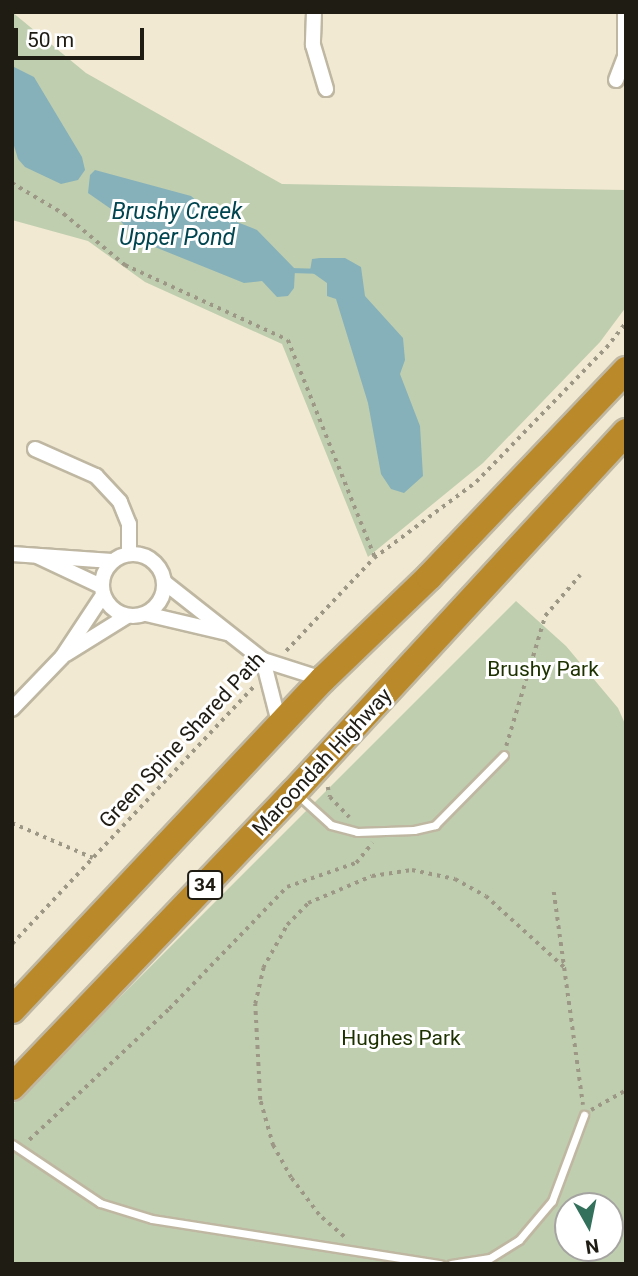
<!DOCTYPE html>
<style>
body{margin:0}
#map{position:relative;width:638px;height:1276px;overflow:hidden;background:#f2e9d3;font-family:Roboto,sans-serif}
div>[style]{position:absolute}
.green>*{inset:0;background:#bfceaf}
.water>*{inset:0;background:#86b1ba}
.stream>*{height:5px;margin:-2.5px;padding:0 2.5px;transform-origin:2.5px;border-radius:2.5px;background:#86b1ba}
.path>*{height:3.5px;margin-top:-1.75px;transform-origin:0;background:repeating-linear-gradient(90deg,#9d9786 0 3.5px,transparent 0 8.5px)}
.roads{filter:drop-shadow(2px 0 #bfb7a1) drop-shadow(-2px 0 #bfb7a1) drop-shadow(0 2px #bfb7a1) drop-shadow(0 -2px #bfb7a1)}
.lane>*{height:7px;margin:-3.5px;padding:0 3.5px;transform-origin:3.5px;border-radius:3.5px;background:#fff}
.street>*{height:14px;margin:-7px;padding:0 7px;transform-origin:7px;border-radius:7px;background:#fff}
.street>.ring{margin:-7px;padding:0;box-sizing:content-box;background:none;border:14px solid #fff;border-radius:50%}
.highway>*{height:26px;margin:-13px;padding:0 13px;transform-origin:13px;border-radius:13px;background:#ba892a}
span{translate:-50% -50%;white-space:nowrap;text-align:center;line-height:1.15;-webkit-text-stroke:6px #fff;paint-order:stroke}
.shield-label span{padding:2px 5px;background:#fff;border:2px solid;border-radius:5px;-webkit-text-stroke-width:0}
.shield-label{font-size:19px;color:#1f1c14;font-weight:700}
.park-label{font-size:21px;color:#1e3100}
.street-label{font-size:21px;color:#1f1c14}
.water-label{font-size:23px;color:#004550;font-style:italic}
.frame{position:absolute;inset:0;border:14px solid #1f1c14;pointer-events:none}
.north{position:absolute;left:554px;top:1192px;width:70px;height:70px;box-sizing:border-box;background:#fff;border:2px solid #a5a4a1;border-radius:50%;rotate:171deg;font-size:19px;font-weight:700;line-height:28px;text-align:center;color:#1f1c14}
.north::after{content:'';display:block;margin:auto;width:24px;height:32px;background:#34715d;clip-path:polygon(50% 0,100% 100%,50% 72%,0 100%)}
.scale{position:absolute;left:14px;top:28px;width:130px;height:32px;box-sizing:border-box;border:4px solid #1f1c14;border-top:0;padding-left:9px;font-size:21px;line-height:24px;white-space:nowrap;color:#1f1c14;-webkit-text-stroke:5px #fff;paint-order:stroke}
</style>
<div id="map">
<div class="green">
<div style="clip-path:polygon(12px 12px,86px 73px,282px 184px,626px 190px,626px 307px,600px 342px,483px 463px,368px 557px,282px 344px,145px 282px,88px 241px,12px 220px)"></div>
<div style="clip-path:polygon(evenodd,516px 601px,566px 646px,618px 708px,626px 726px,626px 1264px,12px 1264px,12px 1105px,516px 601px,568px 1206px,610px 1206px,610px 1248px,568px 1248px,568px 1206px)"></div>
</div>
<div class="water">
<div style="clip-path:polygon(12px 66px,34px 77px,82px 157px,85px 170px,78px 180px,61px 184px,25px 167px,18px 159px,12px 139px)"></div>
<div style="clip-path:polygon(95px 170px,191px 196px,207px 210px,257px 230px,295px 269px,294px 288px,288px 296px,277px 297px,262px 281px,244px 283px,135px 239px,111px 209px,88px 193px,90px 175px)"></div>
<div style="clip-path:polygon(320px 258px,345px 258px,361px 267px,365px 296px,403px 338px,405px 360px,400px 374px,420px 426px,423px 476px,404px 493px,391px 489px,381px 474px,368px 403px,336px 299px,327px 296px,327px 283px,310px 271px,312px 259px)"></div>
</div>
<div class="stream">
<div style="left:290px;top:270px;width:25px;rotate:2deg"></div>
</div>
<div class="path">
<div style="left:12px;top:183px;width:61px;rotate:30.8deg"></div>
<div style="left:64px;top:214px;width:80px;rotate:39.9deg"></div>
<div style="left:125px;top:265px;width:179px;rotate:24.7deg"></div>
<div style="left:288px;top:340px;width:235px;rotate:68.2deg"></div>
<div style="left:286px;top:651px;width:128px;rotate:-46.6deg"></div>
<div style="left:374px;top:558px;width:127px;rotate:-36.7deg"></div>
<div style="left:476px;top:482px;width:187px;rotate:-45.9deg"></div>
<div style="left:606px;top:348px;width:33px;rotate:-52deg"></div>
<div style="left:506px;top:746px;width:136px;rotate:-73.3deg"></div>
<div style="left:545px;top:616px;width:54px;rotate:-49.5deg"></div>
<div style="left:328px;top:787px;width:10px;rotate:79deg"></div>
<div style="left:330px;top:797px;width:28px;rotate:46deg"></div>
<div style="left:12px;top:823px;width:88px;rotate:23.4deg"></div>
<div style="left:554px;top:892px;width:215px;rotate:82.2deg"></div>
<div style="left:12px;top:944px;width:355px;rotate:-46.8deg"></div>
<div style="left:591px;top:1110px;width:40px;rotate:-29.7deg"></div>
<div style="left:29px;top:1140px;width:192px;rotate:-43.1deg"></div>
<div style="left:169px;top:1009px;width:170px;rotate:-46deg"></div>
<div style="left:287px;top:887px;width:73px;rotate:-19.2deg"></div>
<div style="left:356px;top:863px;width:26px;rotate:-51deg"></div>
<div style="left:344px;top:1237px;width:33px;rotate:-139deg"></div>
<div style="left:319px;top:1215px;width:46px;rotate:-127.1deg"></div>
<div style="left:291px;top:1178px;width:37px;rotate:-119deg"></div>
<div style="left:273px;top:1146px;width:48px;rotate:-105.8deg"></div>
<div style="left:260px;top:1100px;width:96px;rotate:-93deg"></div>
<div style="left:255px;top:1004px;width:37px;rotate:-77deg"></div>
<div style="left:263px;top:968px;width:49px;rotate:-60.8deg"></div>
<div style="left:287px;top:925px;width:30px;rotate:-46deg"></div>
<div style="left:308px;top:903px;width:69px;rotate:-22.9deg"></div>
<div style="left:372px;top:876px;width:40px;rotate:-8.5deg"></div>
<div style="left:412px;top:870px;width:44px;rotate:11.8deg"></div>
<div style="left:455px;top:879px;width:35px;rotate:29deg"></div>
<div style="left:486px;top:896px;width:107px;rotate:42.3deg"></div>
</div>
<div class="roads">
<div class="lane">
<div style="left:299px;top:796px;width:43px;rotate:42.2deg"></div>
<div style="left:331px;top:825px;width:27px;rotate:15deg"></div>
<div style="left:357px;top:832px;width:57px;rotate:-2deg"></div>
<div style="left:414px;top:830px;width:22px;rotate:-13deg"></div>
<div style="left:435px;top:825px;width:98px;rotate:-45.4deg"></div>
<div style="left:12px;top:1144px;width:106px;rotate:33.8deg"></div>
<div style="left:100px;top:1203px;width:54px;rotate:17.1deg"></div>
<div style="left:152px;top:1219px;width:292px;rotate:8.9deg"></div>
<div style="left:451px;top:1264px;width:39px;rotate:-9deg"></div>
<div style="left:490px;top:1258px;width:34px;rotate:-32deg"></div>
<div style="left:519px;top:1240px;width:51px;rotate:-49.8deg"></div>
<div style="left:552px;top:1201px;width:92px;rotate:-69.6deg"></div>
</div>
<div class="street">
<div style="left:314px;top:12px;width:33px;rotate:92deg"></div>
<div style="left:313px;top:45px;width:46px;rotate:73.5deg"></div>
<div style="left:616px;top:80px;width:26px;rotate:-69deg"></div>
<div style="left:625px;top:56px;width:44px;rotate:-90deg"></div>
<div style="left:35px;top:449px;width:67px;rotate:23.9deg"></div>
<div style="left:96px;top:476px;width:35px;rotate:47deg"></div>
<div style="left:120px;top:502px;width:24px;rotate:68deg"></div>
<div style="left:129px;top:524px;width:30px;rotate:90deg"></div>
<div class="ring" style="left:102px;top:554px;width:48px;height:48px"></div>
<div style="left:12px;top:554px;width:100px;rotate:4deg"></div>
<div style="left:39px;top:557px;width:68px;rotate:25.1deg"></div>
<div style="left:164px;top:582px;width:126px;rotate:38.2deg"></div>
<div style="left:263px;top:660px;width:63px;rotate:17.6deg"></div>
<div style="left:146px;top:614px;width:83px;rotate:13.2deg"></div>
<div style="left:66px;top:654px;width:72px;rotate:-31.9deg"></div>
<div style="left:263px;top:660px;width:68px;rotate:75.6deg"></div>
<div style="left:12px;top:709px;width:72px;rotate:-46.1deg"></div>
<div style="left:62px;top:657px;width:74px;rotate:-56.5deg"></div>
</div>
<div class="highway">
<div style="left:12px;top:1010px;width:454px;rotate:-46.8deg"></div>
<div style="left:323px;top:679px;width:147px;rotate:-43.9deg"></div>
<div style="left:429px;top:577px;width:286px;rotate:-46.4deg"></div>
<div style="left:12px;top:1087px;width:408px;rotate:-46.3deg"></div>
<div style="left:294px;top:792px;width:490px;rotate:-47.3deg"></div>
</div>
</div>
<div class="shield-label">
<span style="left:205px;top:885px">34</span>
</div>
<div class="park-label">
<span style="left:543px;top:669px">Brushy Park</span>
<span style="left:401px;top:1038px">Hughes Park</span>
</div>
<div class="street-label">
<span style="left:182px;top:740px;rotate:-47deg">Green Spine Shared Path</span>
<span style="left:322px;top:762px;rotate:-47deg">Maroondah Highway</span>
</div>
<div class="water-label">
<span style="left:177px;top:225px">Brushy Creek<br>Upper Pond</span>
</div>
<div class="frame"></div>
<div class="north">N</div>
<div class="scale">50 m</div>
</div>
